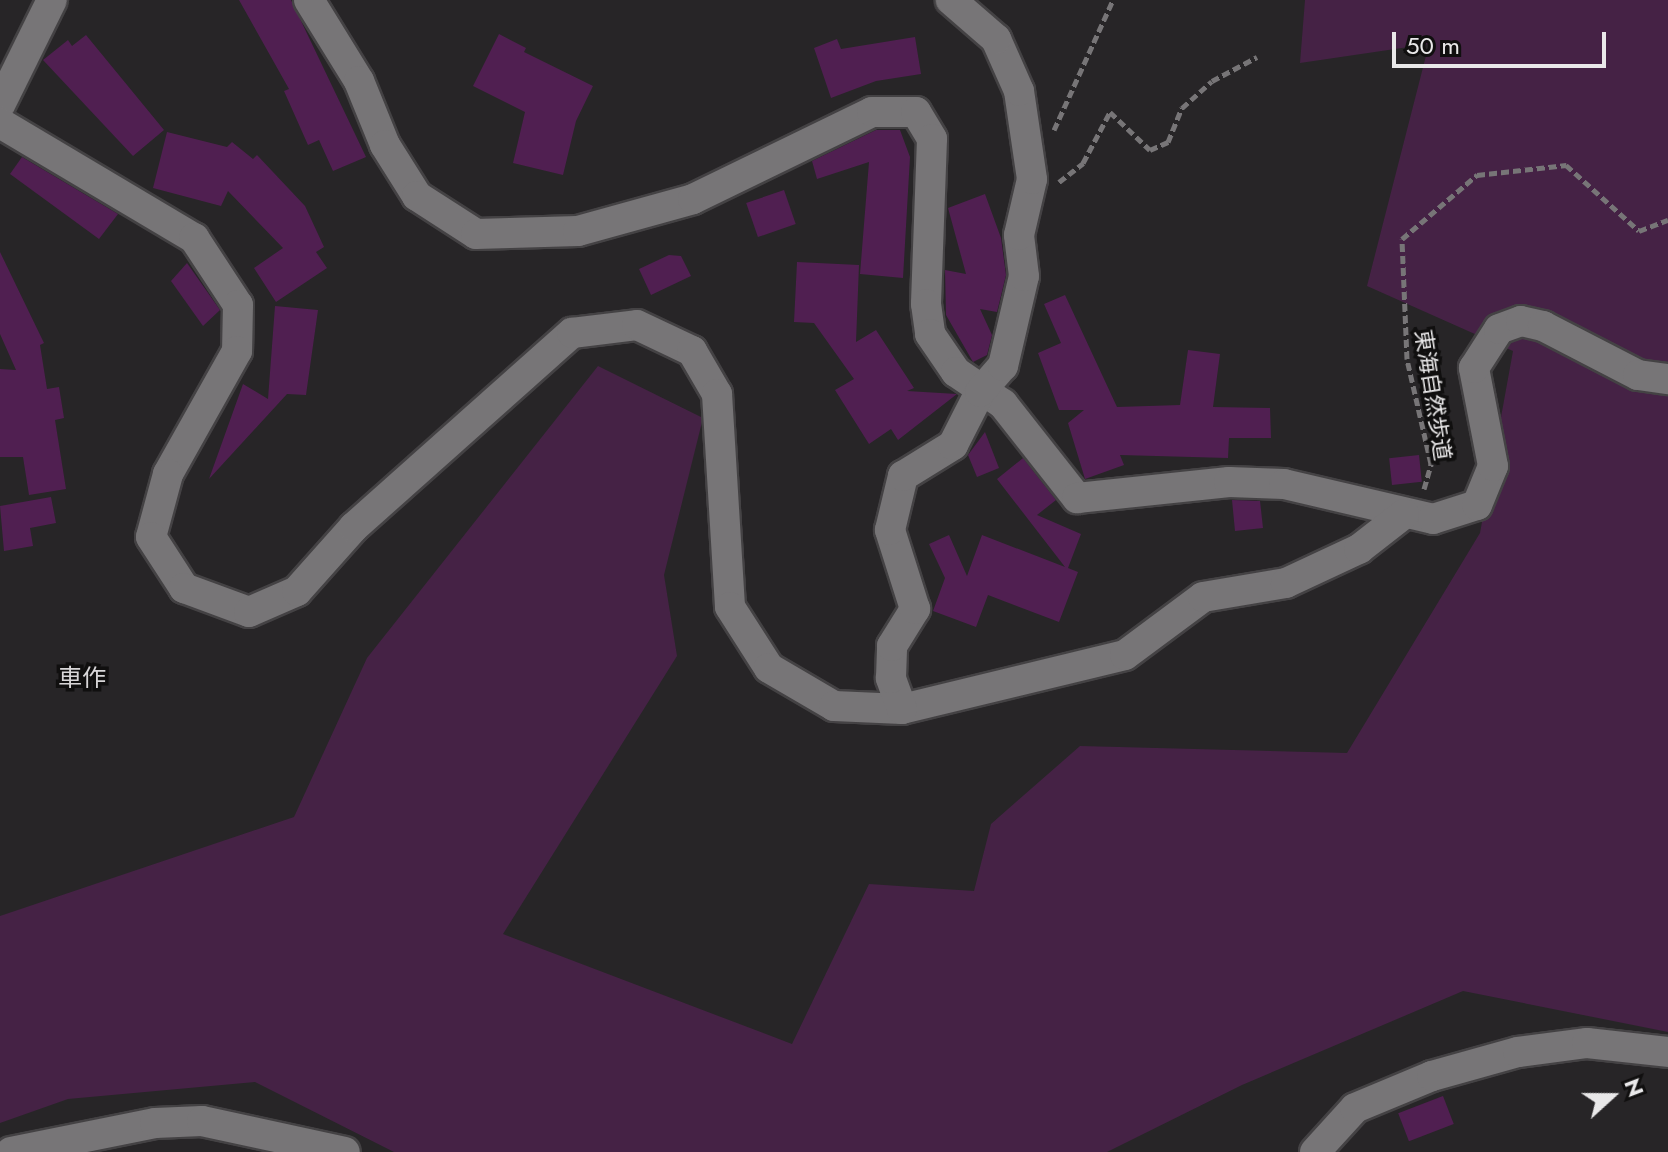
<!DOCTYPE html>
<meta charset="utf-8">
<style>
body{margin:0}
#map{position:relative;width:1668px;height:1152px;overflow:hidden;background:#272527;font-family:Jost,"Noto Sans JP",sans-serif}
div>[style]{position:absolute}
.green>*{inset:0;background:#452245}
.building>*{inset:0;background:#501f51;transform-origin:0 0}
.path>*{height:5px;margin-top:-2.5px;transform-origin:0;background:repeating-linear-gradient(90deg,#777577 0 8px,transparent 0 12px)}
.roads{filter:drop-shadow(2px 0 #444244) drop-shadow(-2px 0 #444244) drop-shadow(0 2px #444244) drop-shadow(0 -2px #444244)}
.minor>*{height:30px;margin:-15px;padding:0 15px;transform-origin:15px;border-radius:15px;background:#777577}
span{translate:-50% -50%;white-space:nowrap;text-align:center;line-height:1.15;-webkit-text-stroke:7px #100f0f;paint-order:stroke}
.street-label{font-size:22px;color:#e9e8e9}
.neighbourhood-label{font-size:24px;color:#d8d6d8}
.north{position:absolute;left:1572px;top:1056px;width:80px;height:80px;-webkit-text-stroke:6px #100f0f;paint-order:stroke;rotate:69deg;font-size:22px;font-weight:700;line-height:32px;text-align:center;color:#e9e8e9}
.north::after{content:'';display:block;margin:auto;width:28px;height:36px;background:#e9e8e9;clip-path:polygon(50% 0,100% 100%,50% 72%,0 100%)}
.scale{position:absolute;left:1392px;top:32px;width:214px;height:36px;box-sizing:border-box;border:4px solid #e9e8e9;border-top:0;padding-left:10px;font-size:24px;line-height:28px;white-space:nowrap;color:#e9e8e9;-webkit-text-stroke:6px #100f0f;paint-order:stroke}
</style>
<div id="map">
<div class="green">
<div style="clip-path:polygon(1305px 0,1668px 0,1668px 1032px,1463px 991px,1242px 1085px,1107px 1152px,394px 1152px,255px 1082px,68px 1099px,0 1123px,0 916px,294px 817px,367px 658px,598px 366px,703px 418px,664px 575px,677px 656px,503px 934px,792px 1044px,869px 884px,974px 891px,991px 824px,1080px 746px,1347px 753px,1480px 533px,1513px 351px,1367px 286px,1429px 44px,1300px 63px)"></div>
</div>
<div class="building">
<div style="clip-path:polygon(239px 0,291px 0,366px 157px,333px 171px,319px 140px,308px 145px,284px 91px,289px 89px)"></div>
<div style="clip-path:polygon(499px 34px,526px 48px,524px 52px,593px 86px,576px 121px,563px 175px,513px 163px,525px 112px,473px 86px)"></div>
<div style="clip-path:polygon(86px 35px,164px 130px,133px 156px,43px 60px,68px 40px,72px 46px)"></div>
<div style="clip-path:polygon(915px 37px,921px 74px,876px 81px,831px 98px,814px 48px,837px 39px,841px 49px)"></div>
<div style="clip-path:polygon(876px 130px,900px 130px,910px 157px,903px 278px,860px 274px,869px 162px,817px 179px,812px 161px)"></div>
<div style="clip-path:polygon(167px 132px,227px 147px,232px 142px,253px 159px,257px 155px,305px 206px,324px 247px,316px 252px,327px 268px,276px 302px,254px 268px,283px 248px,228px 191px,221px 206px,153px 188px)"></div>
<div style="clip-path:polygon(22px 157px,118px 214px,99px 239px,10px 174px)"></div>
<div style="left:784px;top:190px;width:36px;height:40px;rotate:71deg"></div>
<div style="clip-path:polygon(985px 194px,1001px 238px,1006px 275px,997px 312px,980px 309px,992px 335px,987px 355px,973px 362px,946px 315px,945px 270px,966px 274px,948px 208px)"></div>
<div style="clip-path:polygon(0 252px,44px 343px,40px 345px,47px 389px,59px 387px,64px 418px,55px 420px,66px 489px,29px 495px,23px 457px,0 457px,0 369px,16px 370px,0 334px)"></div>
<div style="clip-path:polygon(669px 255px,681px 256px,691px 276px,651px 295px,639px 269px)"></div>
<div style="clip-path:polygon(797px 262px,859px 265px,856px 342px,876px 330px,914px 388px,907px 391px,957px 394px,898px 440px,891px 429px,869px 444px,835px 390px,854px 379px,814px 323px,794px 322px)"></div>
<div style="clip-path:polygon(187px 263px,220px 310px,203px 326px,171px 281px)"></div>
<div style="clip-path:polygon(1065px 295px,1117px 407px,1180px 405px,1188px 350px,1220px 354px,1213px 407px,1270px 408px,1271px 438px,1229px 438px,1228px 458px,1120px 455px,1124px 465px,1085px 479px,1068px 423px,1084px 410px,1059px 410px,1038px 353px,1061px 343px,1044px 304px)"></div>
<div style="clip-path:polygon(275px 306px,318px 310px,306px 395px,287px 394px,209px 479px,243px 384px,268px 399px)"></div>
<div style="clip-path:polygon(985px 432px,999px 468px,977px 477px,968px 455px)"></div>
<div style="left:1419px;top:455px;width:27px;height:30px;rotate:84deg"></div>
<div style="clip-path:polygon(1023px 458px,1056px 500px,1037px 515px,1081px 534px,1068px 568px,1078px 572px,1059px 622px,988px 595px,976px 627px,933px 611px,945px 578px,929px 544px,949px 535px,967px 576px,982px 535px,1065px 567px,997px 479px)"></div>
<div style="clip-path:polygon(51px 497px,56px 523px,30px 528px,33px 546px,4px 551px,0 506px)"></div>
<div style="clip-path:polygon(1232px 500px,1260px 501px,1263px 528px,1235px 531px)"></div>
<div style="left:1443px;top:1096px;width:30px;height:48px;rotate:69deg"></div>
</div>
<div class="path">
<div style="left:1054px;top:130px;width:143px;rotate:-65.6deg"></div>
<div style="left:1059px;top:182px;width:31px;rotate:-38deg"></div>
<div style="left:1083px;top:163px;width:58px;rotate:-62.1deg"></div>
<div style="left:1110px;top:112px;width:55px;rotate:43.5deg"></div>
<div style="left:1150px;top:150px;width:20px;rotate:-24deg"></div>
<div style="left:1168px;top:142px;width:37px;rotate:-68deg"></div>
<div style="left:1182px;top:108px;width:40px;rotate:-42deg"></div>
<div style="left:1212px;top:81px;width:51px;rotate:-28.1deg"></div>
<div style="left:1424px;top:489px;width:26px;rotate:-74deg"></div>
<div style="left:1431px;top:464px;width:108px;rotate:-102.9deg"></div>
<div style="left:1407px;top:359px;width:120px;rotate:-92.4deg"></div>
<div style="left:1402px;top:239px;width:99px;rotate:-40.5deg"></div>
<div style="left:1477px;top:175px;width:90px;rotate:-6.4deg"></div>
<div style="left:1566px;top:165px;width:98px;rotate:42.1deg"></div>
<div style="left:1639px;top:231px;width:31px;rotate:-21deg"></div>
</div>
<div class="roads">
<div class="minor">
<div style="left:309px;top:0;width:95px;rotate:58.3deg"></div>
<div style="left:359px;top:81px;width:69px;rotate:67.9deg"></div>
<div style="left:385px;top:145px;width:60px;rotate:57.9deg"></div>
<div style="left:417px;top:196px;width:70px;rotate:32.8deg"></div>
<div style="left:476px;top:234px;width:102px;rotate:-1.7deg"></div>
<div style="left:578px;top:231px;width:119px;rotate:-15.5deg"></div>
<div style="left:693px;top:199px;width:199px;rotate:-25.9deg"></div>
<div style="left:872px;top:112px;width:44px"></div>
<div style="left:916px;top:112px;width:31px;rotate:59deg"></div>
<div style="left:932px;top:139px;width:165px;rotate:92.1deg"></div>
<div style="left:926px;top:304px;width:30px;rotate:82deg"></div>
<div style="left:930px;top:334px;width:46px;rotate:55.6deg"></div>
<div style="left:956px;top:372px;width:57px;rotate:34.2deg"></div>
<div style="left:1003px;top:404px;width:120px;rotate:51.8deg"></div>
<div style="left:1077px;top:498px;width:153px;rotate:-6deg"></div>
<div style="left:1229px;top:482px;width:55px;rotate:2.1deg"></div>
<div style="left:1284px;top:484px;width:153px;rotate:13.2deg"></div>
<div style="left:1433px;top:519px;width:46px;rotate:-17.7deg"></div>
<div style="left:1477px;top:505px;width:42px;rotate:-67.7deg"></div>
<div style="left:1493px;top:466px;width:100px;rotate:-101deg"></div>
<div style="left:1474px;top:368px;width:46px;rotate:-57.3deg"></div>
<div style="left:1499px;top:329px;width:23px;rotate:-20deg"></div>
<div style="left:1521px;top:321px;width:23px;rotate:13deg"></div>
<div style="left:1543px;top:326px;width:107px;rotate:27.3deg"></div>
<div style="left:1638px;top:375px;width:30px;rotate:8deg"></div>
<div style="left:0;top:105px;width:117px;rotate:-63.7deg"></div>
<div style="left:0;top:123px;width:226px;rotate:30.7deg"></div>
<div style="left:194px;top:238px;width:80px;rotate:56.7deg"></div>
<div style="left:238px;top:305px;width:46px;rotate:91.2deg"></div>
<div style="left:237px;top:351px;width:141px;rotate:119.3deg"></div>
<div style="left:168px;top:474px;width:65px;rotate:105.1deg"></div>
<div style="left:151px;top:537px;width:61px;rotate:57.1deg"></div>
<div style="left:184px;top:588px;width:69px;rotate:20.3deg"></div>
<div style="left:249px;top:612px;width:52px;rotate:-23.6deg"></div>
<div style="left:297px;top:591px;width:86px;rotate:-48.3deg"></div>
<div style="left:354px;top:527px;width:292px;rotate:-41.7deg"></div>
<div style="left:572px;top:333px;width:65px;rotate:-7deg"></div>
<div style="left:637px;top:325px;width:61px;rotate:25.3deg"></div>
<div style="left:692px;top:351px;width:50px;rotate:59.8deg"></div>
<div style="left:717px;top:394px;width:213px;rotate:86.5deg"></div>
<div style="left:730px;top:607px;width:72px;rotate:57.4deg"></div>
<div style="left:769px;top:668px;width:75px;rotate:30.3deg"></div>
<div style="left:834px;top:706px;width:68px;rotate:2.5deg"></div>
<div style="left:902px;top:709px;width:229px;rotate:-13.6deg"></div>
<div style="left:1125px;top:655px;width:97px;rotate:-36.6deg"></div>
<div style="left:1203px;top:597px;width:84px;rotate:-9.6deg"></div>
<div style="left:1286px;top:583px;width:81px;rotate:-25deg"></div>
<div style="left:1359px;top:549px;width:57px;rotate:-37.9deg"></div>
<div style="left:902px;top:709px;width:33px;rotate:-110deg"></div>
<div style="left:891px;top:678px;width:32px;rotate:-88deg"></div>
<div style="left:892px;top:646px;width:44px;rotate:-58.1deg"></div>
<div style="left:915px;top:609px;width:83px;rotate:-107.6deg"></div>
<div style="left:890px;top:530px;width:56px;rotate:-76.5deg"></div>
<div style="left:903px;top:476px;width:59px;rotate:-31.8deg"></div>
<div style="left:953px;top:445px;width:59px;rotate:-63deg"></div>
<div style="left:980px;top:392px;width:35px;rotate:-49deg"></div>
<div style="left:1003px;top:366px;width:92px;rotate:-76.9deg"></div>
<div style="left:1024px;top:276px;width:41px;rotate:-97deg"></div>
<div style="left:1019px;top:235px;width:57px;rotate:-76.9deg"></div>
<div style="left:1032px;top:179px;width:89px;rotate:-98.4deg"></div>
<div style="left:1019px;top:91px;width:57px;rotate:-113.9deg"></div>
<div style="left:996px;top:39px;width:60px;rotate:-139.1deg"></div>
<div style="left:11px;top:1152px;width:147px;rotate:-11.4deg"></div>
<div style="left:155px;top:1123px;width:47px;rotate:-2.4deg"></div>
<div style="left:202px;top:1121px;width:146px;rotate:12.2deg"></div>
<div style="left:1315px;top:1152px;width:59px;rotate:-47.7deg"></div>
<div style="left:1355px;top:1108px;width:83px;rotate:-22.6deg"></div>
<div style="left:1432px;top:1076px;width:89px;rotate:-15.6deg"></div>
<div style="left:1518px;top:1052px;width:70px;rotate:-7.4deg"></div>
<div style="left:1587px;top:1043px;width:81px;rotate:6.3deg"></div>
</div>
</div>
<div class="street-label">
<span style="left:1433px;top:395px;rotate:81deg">東海自然歩道</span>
</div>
<div class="neighbourhood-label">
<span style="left:82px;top:678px">車作</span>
</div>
<div class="north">N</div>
<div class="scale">50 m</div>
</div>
